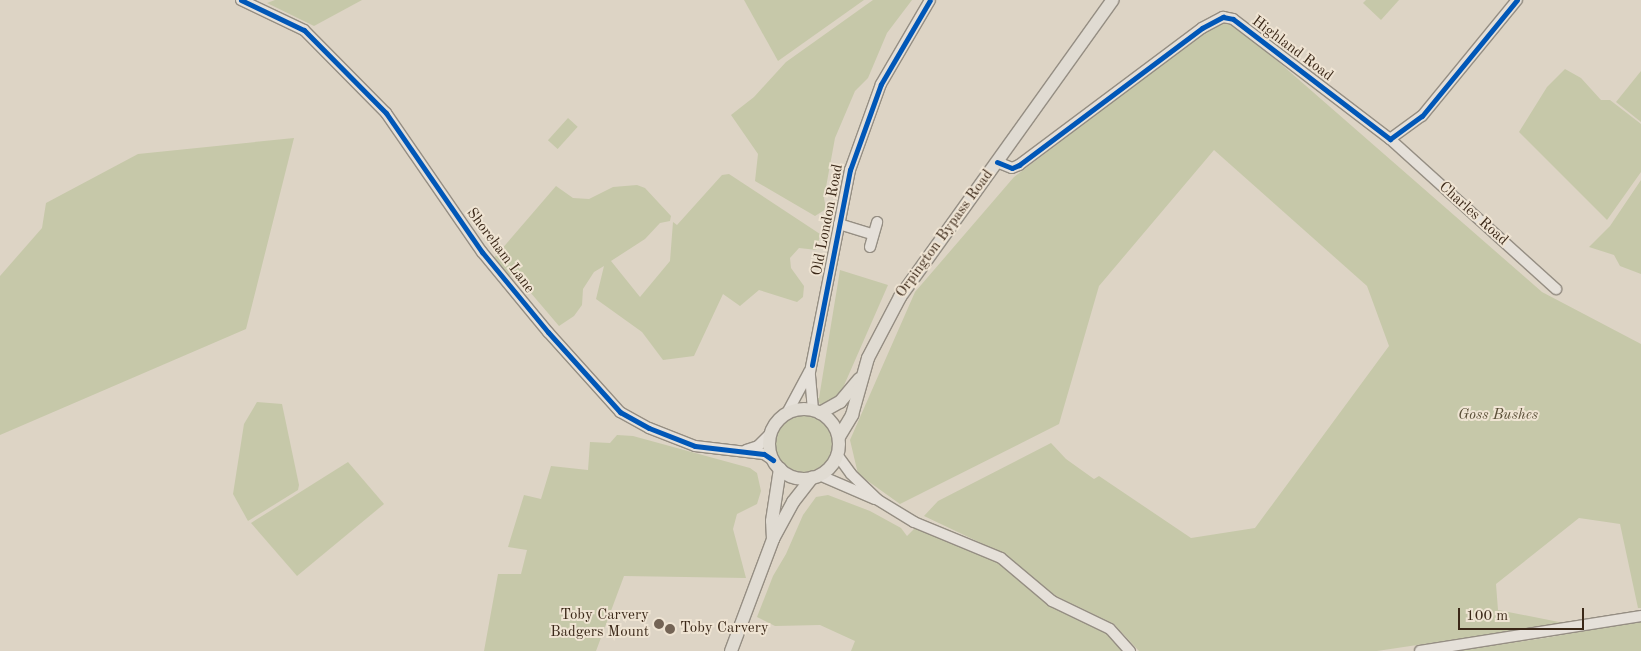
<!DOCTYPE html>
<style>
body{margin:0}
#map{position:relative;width:1641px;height:651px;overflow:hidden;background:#ddd4c5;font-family:"Old Standard TT",serif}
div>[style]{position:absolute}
.green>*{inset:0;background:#c6c8a9;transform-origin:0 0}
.round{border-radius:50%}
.roads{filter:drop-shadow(1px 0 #958e83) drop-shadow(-1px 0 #958e83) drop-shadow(0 1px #958e83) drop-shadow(0 -1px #958e83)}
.minor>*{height:10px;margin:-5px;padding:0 5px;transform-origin:5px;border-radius:5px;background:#e5e0d9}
.major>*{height:12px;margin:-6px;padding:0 6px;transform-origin:6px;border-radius:6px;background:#e0dbd2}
.major>.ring{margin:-6px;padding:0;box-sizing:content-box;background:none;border:12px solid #e0dbd2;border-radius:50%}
.cycleway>*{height:5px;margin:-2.5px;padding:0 2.5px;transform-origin:2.5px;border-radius:2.5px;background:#0057b8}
.dots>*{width:14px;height:14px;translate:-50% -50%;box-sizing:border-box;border:2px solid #efe4d3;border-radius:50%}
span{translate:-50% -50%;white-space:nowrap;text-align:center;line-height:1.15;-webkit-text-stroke:4px #efe4d3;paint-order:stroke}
.street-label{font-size:15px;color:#3b2818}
.park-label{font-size:15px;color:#594e36;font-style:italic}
.poi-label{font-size:15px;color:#3b2818}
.right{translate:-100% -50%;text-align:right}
.left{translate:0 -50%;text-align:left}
.scale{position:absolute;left:1458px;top:608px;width:126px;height:22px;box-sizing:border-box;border:2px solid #3b2818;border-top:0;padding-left:6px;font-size:15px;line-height:18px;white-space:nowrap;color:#3b2818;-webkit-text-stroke:4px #efe4d3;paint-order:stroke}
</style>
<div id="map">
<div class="green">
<div style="clip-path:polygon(275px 0,362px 0,314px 26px,267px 3px)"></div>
<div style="clip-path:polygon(744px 0,864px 0,778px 61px)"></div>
<div style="clip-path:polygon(873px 0,912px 0,887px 33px,868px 78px,855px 91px,835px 138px,824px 198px,826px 209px,815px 216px,755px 181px,758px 154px,731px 115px,754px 97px,786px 62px)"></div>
<div style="clip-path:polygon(1366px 0,1399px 0,1381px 20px,1363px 3px)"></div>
<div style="clip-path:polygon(1226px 16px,1542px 292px,1641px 344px,1641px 608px,1638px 608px,1620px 524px,1579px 518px,1496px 584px,1498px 610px,1564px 623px,1377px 651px,1139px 651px,1114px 624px,1056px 596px,1002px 553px,924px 516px,938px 501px,1051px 443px,1066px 459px,1094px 479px,1099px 476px,1191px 538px,1255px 528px,1389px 346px,1367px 286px,1214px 150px,1099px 286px,1059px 424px,900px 504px,858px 474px,850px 440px,915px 292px,1014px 177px)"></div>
<div style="clip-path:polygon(1565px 69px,1581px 78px,1601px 100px,1610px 100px,1641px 124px,1641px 172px,1607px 220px,1519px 132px,1547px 87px)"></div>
<div style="clip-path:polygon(1641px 71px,1641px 122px,1616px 102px)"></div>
<div style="left:568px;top:118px;width:13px;height:30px;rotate:42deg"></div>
<div style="clip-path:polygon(294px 138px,246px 329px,0 435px,0 276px,42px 228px,46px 203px,138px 154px)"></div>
<div style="clip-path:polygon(729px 174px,820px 234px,817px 250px,799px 248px,790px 258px,791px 268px,804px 286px,803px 297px,797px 302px,759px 290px,740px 306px,723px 294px,694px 356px,663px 360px,642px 332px,596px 299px,604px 266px,594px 272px,583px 289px,582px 305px,574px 316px,559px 326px,513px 272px,509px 277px,494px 258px,556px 186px,573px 198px,589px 199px,613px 187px,637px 185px,645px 188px,671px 216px,670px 221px,660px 223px,645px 239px,611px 261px,640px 297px,670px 261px,673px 222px,677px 225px,722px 175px)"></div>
<div style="clip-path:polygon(1641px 180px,1641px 274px,1620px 266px,1614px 255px,1589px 247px,1610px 226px)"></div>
<div style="clip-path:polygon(840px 270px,888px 285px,842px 390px,837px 397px,821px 405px,816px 398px,819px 398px)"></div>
<div style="clip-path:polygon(257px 402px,282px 404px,299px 485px,298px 490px,248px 521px,233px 494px,244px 424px)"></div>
<div class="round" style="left:775px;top:414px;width:58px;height:58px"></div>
<div style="clip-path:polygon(617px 435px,633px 436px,750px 468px,757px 473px,761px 491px,757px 504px,737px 514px,733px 529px,746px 578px,624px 576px,596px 651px,484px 651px,498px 574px,521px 574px,527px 550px,508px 547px,524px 495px,541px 499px,551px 466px,588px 470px,590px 442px,610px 443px)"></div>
<div style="clip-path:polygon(348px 462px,384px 504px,297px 576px,251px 523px)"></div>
<div style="clip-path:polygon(828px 495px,870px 511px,901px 528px,907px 536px,917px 526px,998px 562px,1050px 605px,1106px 632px,1124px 651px,851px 651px,855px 641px,820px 625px,775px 626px,757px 617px,773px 576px,786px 554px,803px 515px,816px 497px)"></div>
<div style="clip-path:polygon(1641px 621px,1641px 651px,1454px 651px,1545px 638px)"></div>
</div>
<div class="roads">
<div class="minor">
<div style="left:241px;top:0;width:70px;rotate:25.5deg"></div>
<div style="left:304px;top:30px;width:117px;rotate:45.3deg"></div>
<div style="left:386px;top:113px;width:169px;rotate:55.4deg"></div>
<div style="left:482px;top:252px;width:104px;rotate:50.5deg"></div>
<div style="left:548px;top:332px;width:108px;rotate:48deg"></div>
<div style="left:620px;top:412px;width:33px;rotate:29deg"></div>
<div style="left:649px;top:428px;width:49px;rotate:21.4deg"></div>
<div style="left:695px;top:446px;width:69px;rotate:6.6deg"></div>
<div style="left:764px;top:454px;width:11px;rotate:34deg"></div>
<div style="left:1390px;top:139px;width:224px;rotate:42.1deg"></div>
<div style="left:997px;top:162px;width:16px;rotate:22deg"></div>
<div style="left:1012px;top:168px;width:8px;rotate:-23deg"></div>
<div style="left:1019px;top:165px;width:229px;rotate:-36.8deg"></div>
<div style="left:1202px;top:28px;width:24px;rotate:-28deg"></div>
<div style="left:1223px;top:17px;width:10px;rotate:11deg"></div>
<div style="left:1233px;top:19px;width:198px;rotate:37.4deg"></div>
<div style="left:1390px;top:139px;width:39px;rotate:-36deg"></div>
<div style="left:1422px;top:116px;width:150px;rotate:-50.7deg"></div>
<div style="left:839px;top:224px;width:34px;rotate:17deg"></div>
<div style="left:870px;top:247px;width:26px;rotate:-74deg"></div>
<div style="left:813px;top:410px;width:38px;rotate:-95deg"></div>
<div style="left:810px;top:372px;width:206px;rotate:-78.8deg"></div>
<div style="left:850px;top:170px;width:91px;rotate:-70.2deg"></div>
<div style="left:881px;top:84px;width:97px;rotate:-59.7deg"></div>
<div style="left:787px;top:413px;width:47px;rotate:-61.8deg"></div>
<div style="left:746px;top:450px;width:13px;rotate:-18deg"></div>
<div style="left:758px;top:446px;width:17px;rotate:-45deg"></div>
<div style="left:838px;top:456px;width:22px;rotate:54deg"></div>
<div style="left:851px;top:474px;width:37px;rotate:44deg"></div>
<div style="left:878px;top:500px;width:42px;rotate:31.4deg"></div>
<div style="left:914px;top:522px;width:94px;rotate:22.5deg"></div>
<div style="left:1001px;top:558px;width:67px;rotate:40.1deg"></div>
<div style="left:1052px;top:601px;width:64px;rotate:25.8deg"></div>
<div style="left:1110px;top:629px;width:30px;rotate:48deg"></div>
<div style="left:819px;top:475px;width:61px;rotate:23.2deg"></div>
<div style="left:1420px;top:651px;width:224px;rotate:-9deg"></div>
</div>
<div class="major">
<div class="ring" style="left:769px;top:409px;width:58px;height:58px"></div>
<div style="left:820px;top:413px;width:23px;rotate:-29deg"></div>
<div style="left:840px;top:402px;width:30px;rotate:-50deg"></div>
<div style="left:839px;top:437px;width:26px;rotate:-59deg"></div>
<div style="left:852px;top:415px;width:59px;rotate:-74.3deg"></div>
<div style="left:868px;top:358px;width:69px;rotate:-62.3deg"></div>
<div style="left:900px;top:297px;width:365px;rotate:-54.4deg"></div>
<div style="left:773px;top:539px;width:18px;rotate:-93deg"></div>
<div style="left:772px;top:521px;width:53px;rotate:-81.3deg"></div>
<div style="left:731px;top:651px;width:120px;rotate:-69.4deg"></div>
<div style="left:773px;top:539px;width:42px;rotate:-61.6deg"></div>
<div style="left:793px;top:502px;width:31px;rotate:-52deg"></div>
</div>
</div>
<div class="cycleway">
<div style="left:241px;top:0;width:70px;rotate:25.5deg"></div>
<div style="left:304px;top:30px;width:117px;rotate:45.3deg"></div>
<div style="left:386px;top:113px;width:169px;rotate:55.4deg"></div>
<div style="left:482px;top:252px;width:104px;rotate:50.5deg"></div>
<div style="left:548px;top:332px;width:108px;rotate:48deg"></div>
<div style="left:620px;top:412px;width:33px;rotate:29deg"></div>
<div style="left:649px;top:428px;width:49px;rotate:21.4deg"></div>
<div style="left:695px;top:446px;width:69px;rotate:6.6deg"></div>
<div style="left:764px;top:454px;width:11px;rotate:34deg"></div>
<div style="left:997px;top:162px;width:16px;rotate:22deg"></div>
<div style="left:1012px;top:168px;width:8px;rotate:-23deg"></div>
<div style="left:1019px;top:165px;width:229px;rotate:-36.8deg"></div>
<div style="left:1202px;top:28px;width:24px;rotate:-28deg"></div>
<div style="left:1223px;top:17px;width:10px;rotate:11deg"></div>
<div style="left:1233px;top:19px;width:198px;rotate:37.4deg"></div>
<div style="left:1390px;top:139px;width:39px;rotate:-36deg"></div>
<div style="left:1422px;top:116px;width:150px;rotate:-50.7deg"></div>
<div style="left:812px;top:365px;width:199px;rotate:-79deg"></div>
<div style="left:850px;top:170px;width:91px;rotate:-70.2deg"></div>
<div style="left:881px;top:84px;width:97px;rotate:-59.7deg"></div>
</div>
<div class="dots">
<div style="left:659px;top:624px;background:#746455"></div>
<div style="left:670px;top:629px;background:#746455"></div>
</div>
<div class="street-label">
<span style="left:1292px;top:49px;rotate:37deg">Highland Road</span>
<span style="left:1473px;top:214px;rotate:42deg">Charles Road</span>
<span style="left:828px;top:220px;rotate:-79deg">Old London Road</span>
<span style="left:945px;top:234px;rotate:-54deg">Orpington Bypass Road</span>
<span style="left:500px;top:251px;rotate:53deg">Shoreham Lane</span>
</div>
<div class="park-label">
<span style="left:1498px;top:416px">Goss Bushes</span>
</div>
<div class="poi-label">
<span class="right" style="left:649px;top:624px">Toby Carvery<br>Badgers Mount</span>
<span class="left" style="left:680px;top:629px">Toby Carvery</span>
</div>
<div class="scale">100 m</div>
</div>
